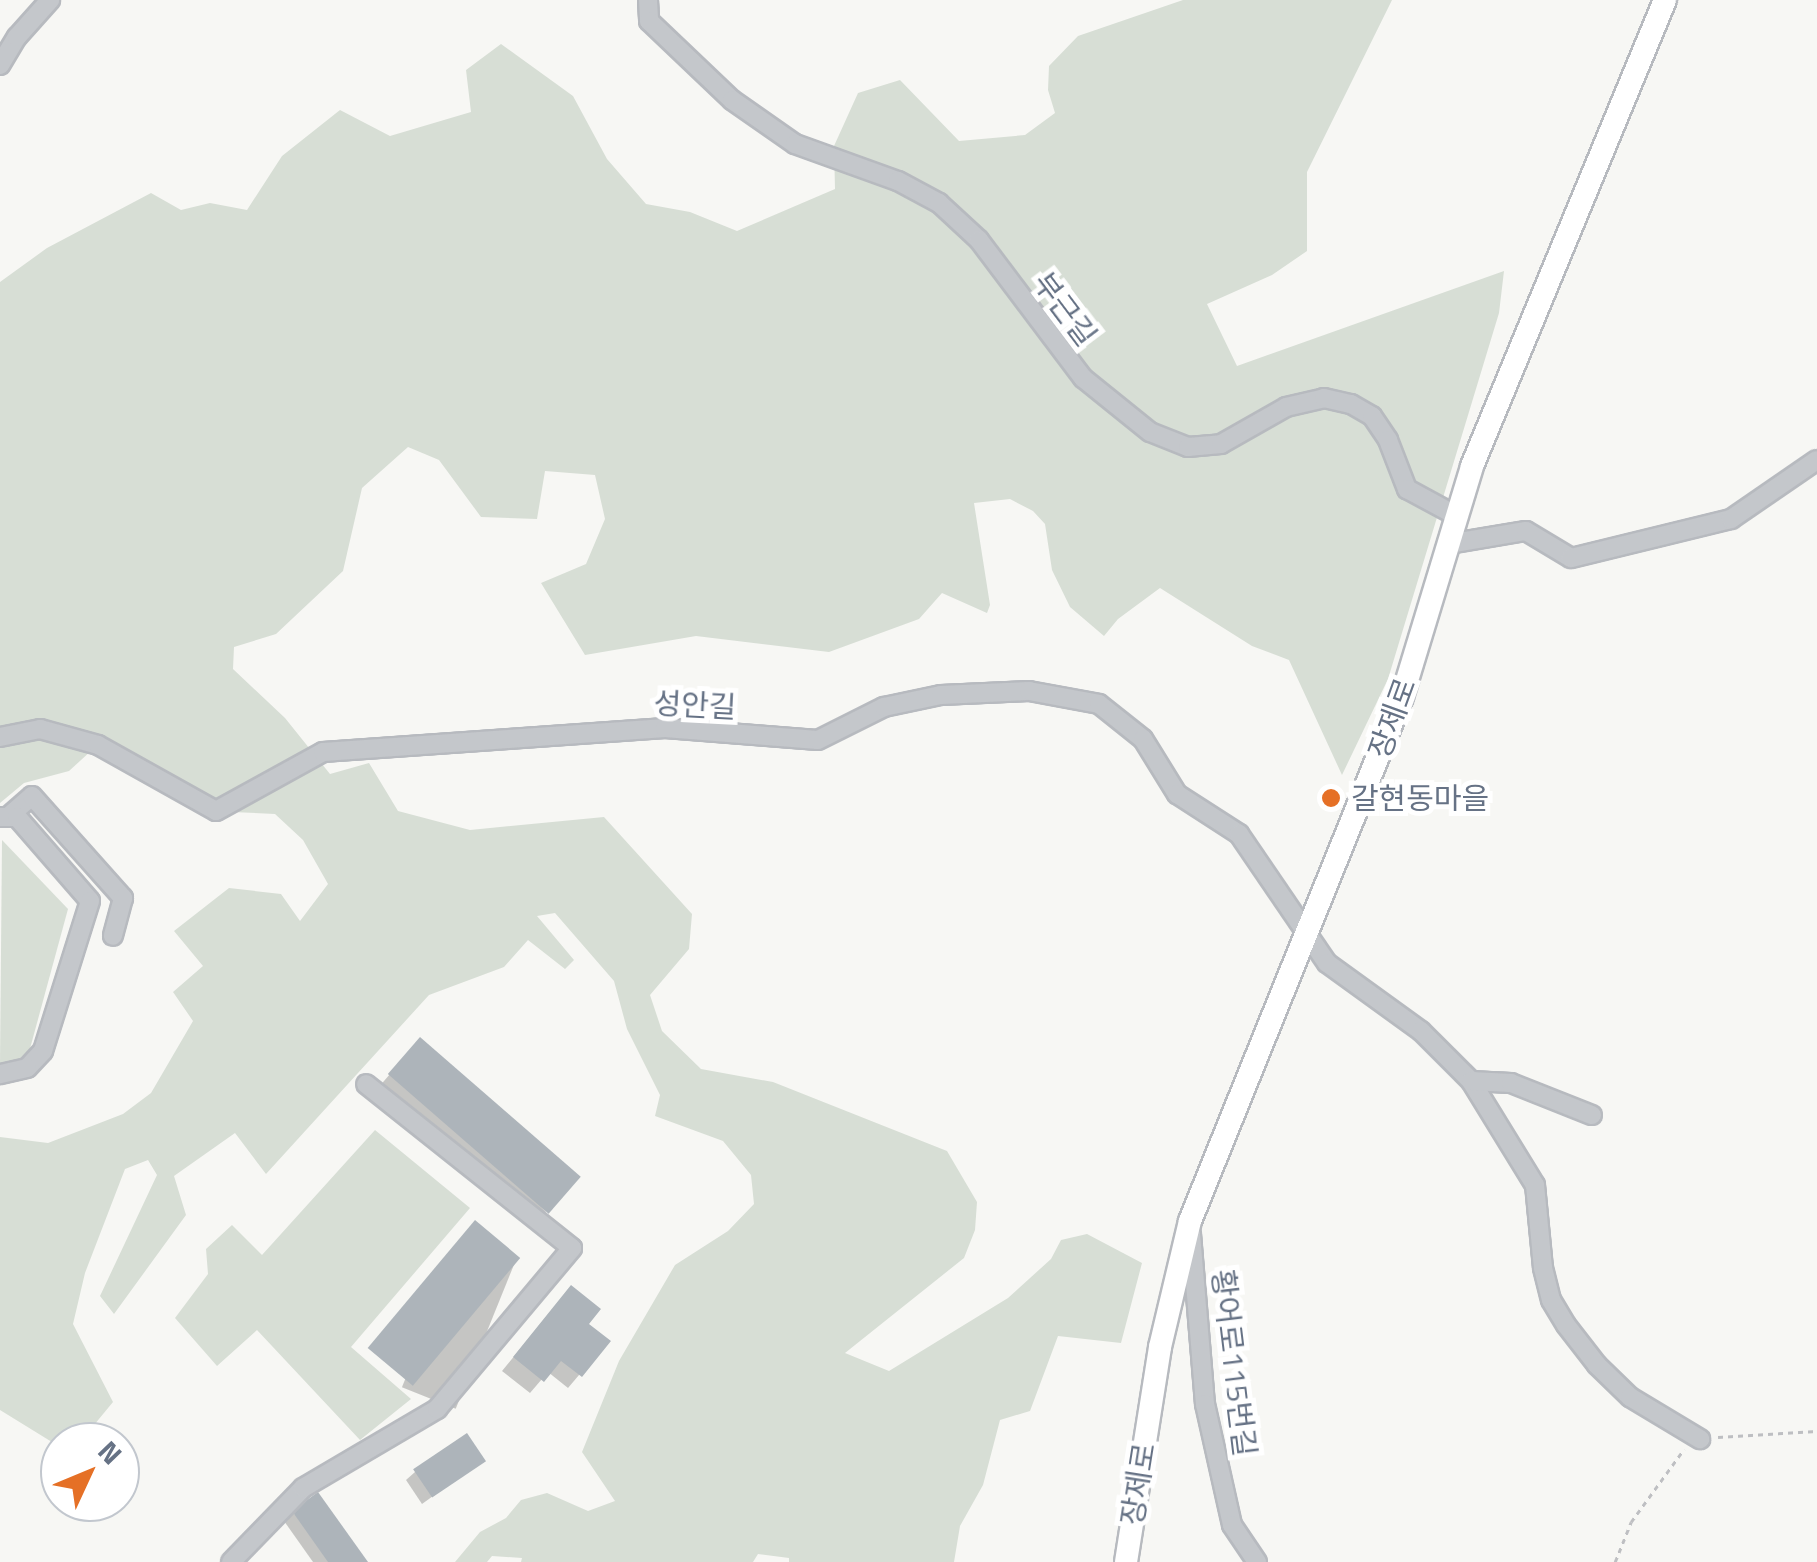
<!DOCTYPE html>
<meta charset="utf-8">
<style>
body{margin:0}
#map{position:relative;width:1817px;height:1562px;overflow:hidden;background:#f7f7f4;font-family:"Titillium Web","Noto Sans KR",sans-serif}
div>[style]{position:absolute}
.green>*{inset:0;background:#d7ded5}
.shadow>*{inset:0;background:#0003;transform-origin:0 0}
.building>*{inset:0;background:#adb4ba;transform-origin:0 0}
.path>*{height:2.5px;margin-top:-1.25px;transform-origin:0;background:repeating-linear-gradient(90deg,#bebfc2 0 5px,transparent 0 10px)}
.roads{filter:drop-shadow(2px 0 #b7babf) drop-shadow(-2px 0 #b7babf) drop-shadow(0 2px #b7babf) drop-shadow(0 -2px #b7babf)}
.minor>*{height:18px;margin:-9px;padding:0 9px;transform-origin:9px;border-radius:9px;background:#c4c7cb}
.major>*{height:22px;margin:-11px;padding:0 11px;transform-origin:11px;border-radius:11px;background:#fff}
.dots>*{width:28px;height:28px;translate:-50% -50%;box-sizing:border-box;border:5px solid #fff;border-radius:50%}
span{translate:-50% -50%;white-space:nowrap;text-align:center;line-height:1.15;-webkit-text-stroke:10px #fff;paint-order:stroke}
.street-label{font-size:30px;color:#667285}
.poi-label{font-size:30px;color:#667285}
.left{translate:0 -50%;text-align:left}
.north{position:absolute;left:40px;top:1422px;width:100px;height:100px;box-sizing:border-box;background:#fff;border:2px solid #c2c7ce;border-radius:50%;rotate:46deg;font-size:28px;font-weight:700;line-height:40px;text-align:center;color:#667285}
.north::after{content:'';display:block;margin:auto;width:35px;height:45px;background:#e57026;clip-path:polygon(50% 0,100% 100%,50% 72%,0 100%)}
</style>
<div id="map">
<div class="green">
<div style="clip-path:polygon(1183px 0,1392px 0,1307px 172px,1307px 251px,1272px 275px,1207px 304px,1237px 366px,1504px 271px,1499px 313px,1388px 679px,1342px 775px,1289px 660px,1252px 646px,1160px 588px,1118px 619px,1104px 636px,1070px 607px,1052px 570px,1045px 524px,1033px 511px,1010px 499px,974px 503px,990px 605px,987px 613px,942px 593px,919px 619px,829px 652px,696px 636px,585px 655px,541px 583px,586px 564px,605px 519px,595px 475px,545px 471px,537px 519px,481px 517px,439px 460px,408px 447px,362px 488px,343px 571px,276px 634px,234px 647px,233px 669px,285px 718px,330px 774px,369px 763px,398px 811px,470px 830px,604px 817px,692px 914px,689px 949px,650px 995px,662px 1031px,701px 1069px,773px 1082px,947px 1151px,977px 1202px,975px 1230px,964px 1258px,845px 1353px,889px 1371px,1008px 1298px,1051px 1259px,1061px 1240px,1087px 1234px,1142px 1263px,1121px 1343px,1058px 1336px,1030px 1411px,1000px 1420px,983px 1485px,960px 1526px,954px 1562px,789px 1562px,789px 1558px,758px 1554px,753px 1562px,521px 1562px,522px 1558px,492px 1556px,487px 1562px,455px 1562px,480px 1532px,506px 1518px,521px 1500px,547px 1493px,588px 1511px,615px 1501px,582px 1452px,619px 1361px,675px 1265px,728px 1231px,754px 1204px,751px 1175px,723px 1141px,655px 1116px,660px 1095px,627px 1029px,614px 981px,555px 913px,537px 916px,574px 960px,565px 969px,528px 940px,504px 967px,429px 995px,266px 1174px,235px 1133px,174px 1176px,186px 1215px,114px 1314px,100px 1296px,157px 1175px,148px 1160px,125px 1169px,85px 1273px,73px 1324px,113px 1402px,80px 1442px,60px 1442px,60px 1447px,0 1410px,0 1137px,48px 1143px,123px 1114px,151px 1093px,193px 1021px,173px 992px,203px 966px,174px 931px,229px 888px,281px 894px,300px 921px,328px 884px,303px 840px,275px 814px,232px 812px,207px 797px,92px 750px,69px 771px,24px 783px,0 803px,0 282px,47px 248px,151px 193px,181px 210px,210px 203px,247px 210px,282px 156px,340px 110px,390px 136px,471px 112px,466px 70px,501px 44px,573px 96px,607px 159px,646px 204px,690px 212px,737px 231px,835px 189px,834px 146px,858px 93px,900px 80px,959px 141px,1025px 135px,1055px 113px,1048px 90px,1049px 66px,1078px 36px)"></div>
<div style="clip-path:polygon(2px 840px,68px 909px,28px 1056px,0 1064px)"></div>
<div style="clip-path:polygon(375px 1130px,470px 1208px,351px 1347px,411px 1399px,360px 1440px,257px 1330px,217px 1366px,175px 1318px,208px 1274px,206px 1249px,232px 1225px,262px 1255px)"></div>
</div>
<div class="shadow">
<div style="clip-path:polygon(408px 1053px,546px 1212px,534px 1224px,378px 1088px)"></div>
<div style="left:463px;top:1236px;width:58px;height:163px;rotate:22deg"></div>
<div style="clip-path:polygon(559px 1301px,607px 1342px,568px 1388px,548px 1372px,530px 1393px,502px 1371px)"></div>
<div style="clip-path:polygon(483px 1460px,422px 1504px,406px 1480px,415px 1472px)"></div>
<div style="clip-path:polygon(293px 1513px,364px 1562px,313px 1562px,284px 1521px)"></div>
</div>
<div class="building">
<div style="left:420px;top:1037px;width:213px;height:49px;rotate:41deg"></div>
<div style="left:475px;top:1220px;width:59px;height:167px;rotate:40deg"></div>
<div style="clip-path:polygon(571px 1285px,601px 1309px,589px 1324px,611px 1341px,582px 1377px,561px 1361px,544px 1382px,513px 1357px)"></div>
<div style="left:467px;top:1433px;width:34px;height:65px;rotate:56deg"></div>
<div style="clip-path:polygon(318px 1492px,368px 1562px,328px 1562px,292px 1511px)"></div>
</div>
<div class="path">
<div style="left:1718px;top:1437px;width:99px;rotate:-3.5deg"></div>
<div style="left:1615px;top:1562px;width:43px;rotate:-68.2deg"></div>
<div style="left:1631px;top:1522px;width:90px;rotate:-54deg"></div>
</div>
<div class="roads">
<div class="minor">
<div style="left:648px;top:0;width:21px;rotate:87deg"></div>
<div style="left:649px;top:21px;width:115px;rotate:43.6deg"></div>
<div style="left:732px;top:100px;width:77px;rotate:34.9deg"></div>
<div style="left:795px;top:144px;width:109px;rotate:19.8deg"></div>
<div style="left:898px;top:181px;width:47px;rotate:28.2deg"></div>
<div style="left:939px;top:203px;width:54px;rotate:42.8deg"></div>
<div style="left:979px;top:240px;width:173px;rotate:53deg"></div>
<div style="left:1083px;top:378px;width:86px;rotate:38.9deg"></div>
<div style="left:1150px;top:432px;width:41px;rotate:21.5deg"></div>
<div style="left:1188px;top:447px;width:33px;rotate:-5deg"></div>
<div style="left:1221px;top:444px;width:75px;rotate:-29.6deg"></div>
<div style="left:1286px;top:407px;width:39px;rotate:-13deg"></div>
<div style="left:1324px;top:398px;width:28px;rotate:13deg"></div>
<div style="left:1351px;top:404px;width:24px;rotate:30deg"></div>
<div style="left:1372px;top:416px;width:29px;rotate:56deg"></div>
<div style="left:1388px;top:440px;width:53px;rotate:68.8deg"></div>
<div style="left:1407px;top:489px;width:57px;rotate:28.4deg"></div>
<div style="left:0;top:65px;width:33px;rotate:-59deg"></div>
<div style="left:17px;top:37px;width:50px;rotate:-48.3deg"></div>
<div style="left:1448px;top:544px;width:79px;rotate:-9.5deg"></div>
<div style="left:1526px;top:531px;width:52px;rotate:31deg"></div>
<div style="left:1571px;top:558px;width:165px;rotate:-13.7deg"></div>
<div style="left:1731px;top:519px;width:104px;rotate:-34.5deg"></div>
<div style="left:0;top:737px;width:41px;rotate:-11.3deg"></div>
<div style="left:40px;top:729px;width:60px;rotate:15.4deg"></div>
<div style="left:98px;top:745px;width:135px;rotate:29.2deg"></div>
<div style="left:216px;top:811px;width:122px;rotate:-28.9deg"></div>
<div style="left:323px;top:752px;width:343px;rotate:-4deg"></div>
<div style="left:665px;top:728px;width:153px;rotate:4.5deg"></div>
<div style="left:818px;top:740px;width:74px;rotate:-26.6deg"></div>
<div style="left:884px;top:707px;width:58px;rotate:-11.9deg"></div>
<div style="left:941px;top:695px;width:88px;rotate:-2.6deg"></div>
<div style="left:1029px;top:691px;width:71px;rotate:10.5deg"></div>
<div style="left:1099px;top:704px;width:56px;rotate:38.5deg"></div>
<div style="left:1143px;top:739px;width:65px;rotate:58.3deg"></div>
<div style="left:1177px;top:794px;width:74px;rotate:32.8deg"></div>
<div style="left:1239px;top:834px;width:156px;rotate:55.7deg"></div>
<div style="left:1327px;top:963px;width:116px;rotate:35.9deg"></div>
<div style="left:1421px;top:1031px;width:71px;rotate:45deg"></div>
<div style="left:1471px;top:1081px;width:122px;rotate:58.4deg"></div>
<div style="left:1535px;top:1185px;width:83px;rotate:84.5deg"></div>
<div style="left:1543px;top:1268px;width:33px;rotate:76deg"></div>
<div style="left:1551px;top:1300px;width:29px;rotate:59deg"></div>
<div style="left:1566px;top:1325px;width:51px;rotate:52.2deg"></div>
<div style="left:1597px;top:1365px;width:46px;rotate:44.1deg"></div>
<div style="left:1630px;top:1397px;width:82px;rotate:31deg"></div>
<div style="left:9px;top:816px;width:30px;rotate:-41deg"></div>
<div style="left:32px;top:796px;width:137px;rotate:48.3deg"></div>
<div style="left:123px;top:898px;width:39px;rotate:105deg"></div>
<div style="left:0;top:817px;width:17px"></div>
<div style="left:17px;top:817px;width:111px;rotate:49deg"></div>
<div style="left:90px;top:901px;width:157px;rotate:107.4deg"></div>
<div style="left:43px;top:1051px;width:23px;rotate:133deg"></div>
<div style="left:27px;top:1068px;width:28px;rotate:167deg"></div>
<div style="left:1471px;top:1081px;width:40px;rotate:2.9deg"></div>
<div style="left:1511px;top:1083px;width:87px;rotate:21.6deg"></div>
<div style="left:1191px;top:1234px;width:171px;rotate:85.3deg"></div>
<div style="left:1205px;top:1404px;width:124px;rotate:77.4deg"></div>
<div style="left:1232px;top:1525px;width:45px;rotate:56deg"></div>
<div style="left:231px;top:1562px;width:103px;rotate:-45.8deg"></div>
<div style="left:303px;top:1488px;width:156px;rotate:-30.5deg"></div>
<div style="left:437px;top:1409px;width:210px;rotate:-50deg"></div>
<div style="left:572px;top:1248px;width:263px;rotate:-141.5deg"></div>
</div>
<div class="major">
<div style="left:1126px;top:1562px;width:218px;rotate:-81deg"></div>
<div style="left:1160px;top:1347px;width:130px;rotate:-76.6deg"></div>
<div style="left:1190px;top:1221px;width:565px;rotate:-67.97deg"></div>
<div style="left:1402px;top:697px;width:241px;rotate:-73.1deg"></div>
<div style="left:1472px;top:466px;width:504px;rotate:-67.5deg"></div>
</div>
</div>
<div class="dots">
<div style="left:1331px;top:798px;background:#e57026"></div>
</div>
<div class="street-label">
<span style="left:1065px;top:309px;rotate:53deg">부근길</span>
<span style="left:695px;top:705px;rotate:3deg">성안길</span>
<span style="left:1392px;top:718px;rotate:-70deg">장제로</span>
<span style="left:1234px;top:1363px;rotate:83deg">황어로115번길</span>
<span style="left:1138px;top:1484px;rotate:-81deg">장제로</span>
</div>
<div class="poi-label">
<span class="left" style="left:1351px;top:798px">갈현동마을</span>
</div>
<div class="north">N</div>
</div>
